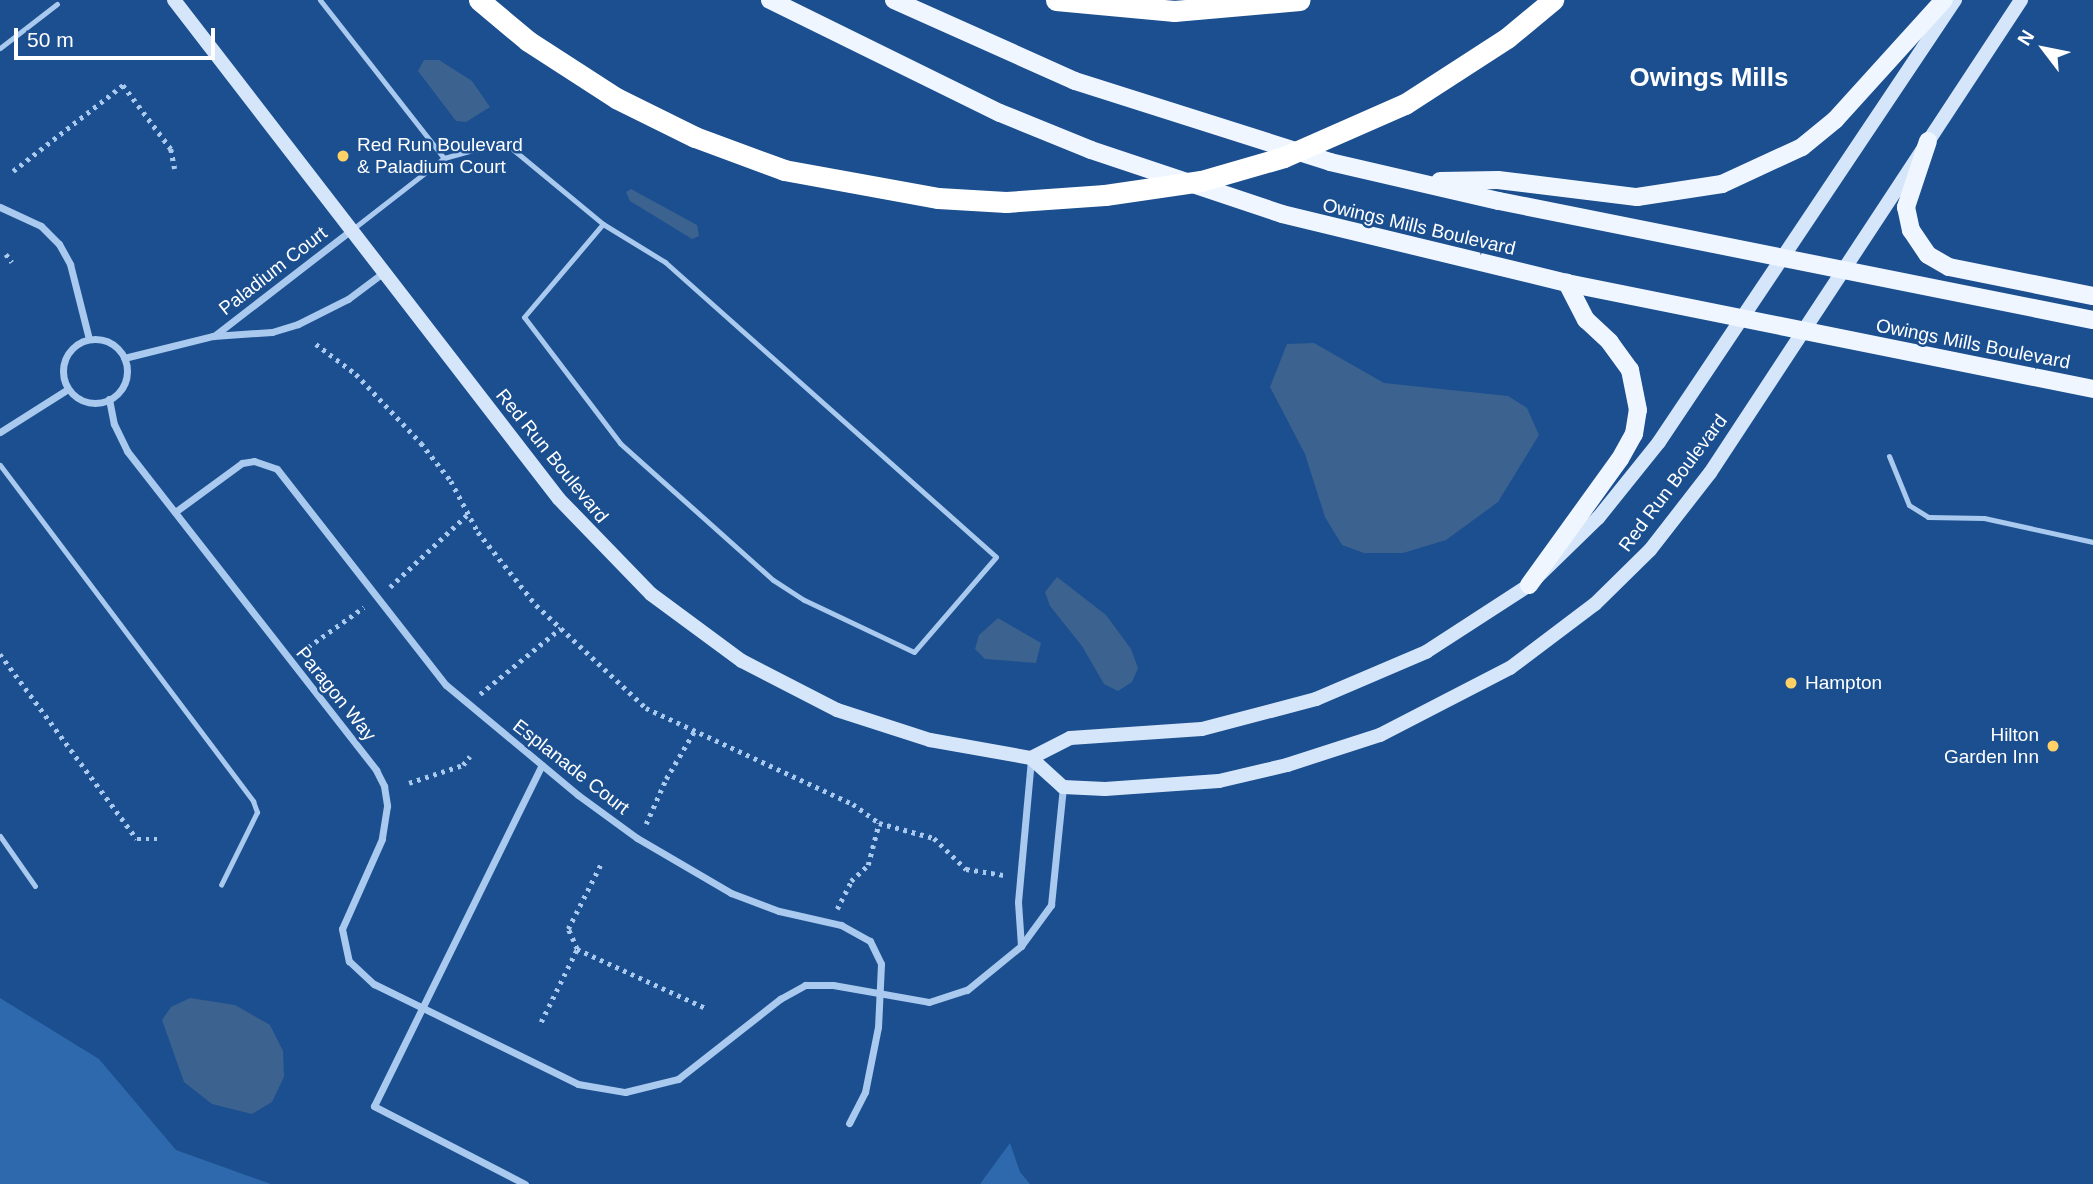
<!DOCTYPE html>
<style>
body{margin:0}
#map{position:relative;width:2093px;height:1184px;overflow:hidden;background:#1b4f8f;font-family:Helvetica,sans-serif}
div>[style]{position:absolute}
.green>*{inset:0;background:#2e69ad}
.water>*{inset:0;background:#3c6290}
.path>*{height:4.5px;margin-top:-2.25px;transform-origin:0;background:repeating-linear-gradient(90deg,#a9c9ee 0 3.5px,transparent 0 8.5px)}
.service>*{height:5px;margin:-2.5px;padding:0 2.5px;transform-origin:2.5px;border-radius:2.5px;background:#a9c9ee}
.minor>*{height:7px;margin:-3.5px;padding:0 3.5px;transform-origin:3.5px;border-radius:3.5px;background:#a9c9ee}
.minor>.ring{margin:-3.5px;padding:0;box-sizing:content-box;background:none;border:7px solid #a9c9ee;border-radius:50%}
.secondary>*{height:14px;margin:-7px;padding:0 7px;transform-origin:7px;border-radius:7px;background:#d6e6fa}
.primary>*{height:18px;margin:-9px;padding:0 9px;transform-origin:9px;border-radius:9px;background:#f0f6ff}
.motorway>*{height:21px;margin:-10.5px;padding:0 10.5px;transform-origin:10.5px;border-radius:10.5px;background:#fff}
.motorway-bridge>*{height:21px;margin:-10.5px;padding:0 10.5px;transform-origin:10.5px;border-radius:10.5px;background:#fff}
.dots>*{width:19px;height:19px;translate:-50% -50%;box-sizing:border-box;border:4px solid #1b4f8f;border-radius:50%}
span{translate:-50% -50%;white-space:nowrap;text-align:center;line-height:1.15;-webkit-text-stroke:5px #1b4f8f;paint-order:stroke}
.poi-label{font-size:19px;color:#fff}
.left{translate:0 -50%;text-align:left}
.right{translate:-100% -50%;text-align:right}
.street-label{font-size:19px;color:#fff}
.district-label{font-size:26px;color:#fff;font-weight:700}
.north{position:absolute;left:2009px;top:14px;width:70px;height:70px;-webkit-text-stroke:5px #1b4f8f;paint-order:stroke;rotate:302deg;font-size:19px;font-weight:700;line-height:28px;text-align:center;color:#fff}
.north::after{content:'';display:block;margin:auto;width:24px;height:32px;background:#fff;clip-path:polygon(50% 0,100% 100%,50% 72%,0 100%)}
.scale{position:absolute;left:14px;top:28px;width:201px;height:32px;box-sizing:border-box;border:4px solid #fff;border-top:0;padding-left:9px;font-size:21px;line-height:24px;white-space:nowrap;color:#fff;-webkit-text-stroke:5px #1b4f8f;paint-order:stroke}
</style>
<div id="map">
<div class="green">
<div style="clip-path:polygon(0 998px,99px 1059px,176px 1150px,271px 1184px,0 1184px)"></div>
<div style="clip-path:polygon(1010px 1143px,1020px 1172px,1030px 1184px,980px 1184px)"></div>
</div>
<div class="water">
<div style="clip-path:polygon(424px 60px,439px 60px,472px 81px,490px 107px,466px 122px,456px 121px,418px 71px)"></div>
<div style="clip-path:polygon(631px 189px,697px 225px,699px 236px,692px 239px,630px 201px,626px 192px)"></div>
<div style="clip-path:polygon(1314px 343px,1384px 383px,1508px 396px,1527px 408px,1539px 435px,1498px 502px,1446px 540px,1403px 553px,1364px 553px,1342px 545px,1325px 517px,1305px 454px,1270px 387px,1287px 344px)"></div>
<div style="clip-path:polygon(1057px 577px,1106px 615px,1131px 649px,1138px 668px,1132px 682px,1118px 691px,1104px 684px,1082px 646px,1050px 606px,1045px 592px)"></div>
<div style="clip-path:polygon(998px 618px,1041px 643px,1036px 663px,985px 659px,975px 649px,979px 635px)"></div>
<div style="clip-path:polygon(190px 998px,235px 1005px,270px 1025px,283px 1051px,284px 1077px,272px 1102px,252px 1114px,212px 1104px,184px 1082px,162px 1020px,171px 1007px)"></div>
</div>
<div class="path">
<div style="left:13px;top:171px;width:140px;rotate:-38deg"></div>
<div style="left:123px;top:85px;width:80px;rotate:53.1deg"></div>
<div style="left:171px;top:149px;width:20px;rotate:79deg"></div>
<div style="left:6px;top:254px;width:10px;rotate:53deg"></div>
<div style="left:316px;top:344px;width:50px;rotate:36.9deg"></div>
<div style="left:356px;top:374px;width:95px;rotate:46.7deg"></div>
<div style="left:421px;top:443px;width:48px;rotate:51.7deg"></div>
<div style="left:451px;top:481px;width:58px;rotate:62.1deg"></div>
<div style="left:478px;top:532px;width:93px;rotate:51.5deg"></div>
<div style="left:536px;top:605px;width:151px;rotate:43.1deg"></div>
<div style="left:646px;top:708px;width:228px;rotate:24.9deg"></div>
<div style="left:853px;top:804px;width:32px;rotate:36deg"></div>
<div style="left:879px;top:823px;width:57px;rotate:15.3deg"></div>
<div style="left:934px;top:838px;width:45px;rotate:44.1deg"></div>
<div style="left:966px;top:869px;width:39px;rotate:9deg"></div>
<div style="left:390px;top:587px;width:105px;rotate:-43.1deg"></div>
<div style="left:301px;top:652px;width:77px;rotate:-35.5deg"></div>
<div style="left:0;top:654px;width:230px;rotate:53.5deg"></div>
<div style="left:137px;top:839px;width:20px"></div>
<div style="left:480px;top:694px;width:104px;rotate:-39.2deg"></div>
<div style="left:409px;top:783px;width:57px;rotate:-18.4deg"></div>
<div style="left:463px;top:765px;width:11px;rotate:-52deg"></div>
<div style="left:646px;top:824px;width:49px;rotate:-66deg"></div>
<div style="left:666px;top:779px;width:57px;rotate:-59.4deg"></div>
<div style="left:837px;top:909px;width:31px;rotate:-63deg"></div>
<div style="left:851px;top:881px;width:23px;rotate:-43deg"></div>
<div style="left:868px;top:865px;width:43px;rotate:-75.3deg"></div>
<div style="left:577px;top:949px;width:144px;rotate:24.6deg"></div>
<div style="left:541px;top:1022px;width:81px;rotate:-63.7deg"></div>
<div style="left:577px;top:949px;width:22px;rotate:-114deg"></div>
<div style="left:568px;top:929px;width:75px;rotate:-63.1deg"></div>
</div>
<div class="service">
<div style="left:320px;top:0;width:201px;rotate:51.9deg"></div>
<div style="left:0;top:48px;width:72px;rotate:-37.7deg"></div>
<div style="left:603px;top:224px;width:73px;rotate:31.5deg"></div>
<div style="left:665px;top:262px;width:443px;rotate:41.7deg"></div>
<div style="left:996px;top:557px;width:125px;rotate:130.8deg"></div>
<div style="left:914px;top:652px;width:122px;rotate:-154.7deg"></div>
<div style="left:804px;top:600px;width:37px;rotate:-147deg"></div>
<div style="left:773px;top:580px;width:205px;rotate:-138.2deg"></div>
<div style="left:620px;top:443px;width:158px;rotate:-127.3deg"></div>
<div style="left:524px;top:317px;width:122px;rotate:-49.7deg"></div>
<div style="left:354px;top:228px;width:114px;rotate:-37.9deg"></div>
<div style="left:444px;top:158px;width:56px;rotate:-15.5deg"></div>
<div style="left:498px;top:143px;width:13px;rotate:18deg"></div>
<div style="left:510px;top:147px;width:121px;rotate:39.6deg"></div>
<div style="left:1889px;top:456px;width:53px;rotate:67.8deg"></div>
<div style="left:1909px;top:505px;width:22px;rotate:32deg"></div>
<div style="left:1928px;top:517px;width:56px;rotate:1deg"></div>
<div style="left:1984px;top:518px;width:112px;rotate:12.4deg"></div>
<div style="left:0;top:465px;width:421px;rotate:53deg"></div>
<div style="left:253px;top:801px;width:12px;rotate:70deg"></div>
<div style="left:257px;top:812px;width:81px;rotate:116.3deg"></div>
<div style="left:0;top:836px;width:61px;rotate:55deg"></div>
</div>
<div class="minor">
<div style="left:0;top:207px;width:45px;rotate:24.9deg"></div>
<div style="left:41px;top:226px;width:25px;rotate:45deg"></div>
<div style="left:59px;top:244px;width:23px;rotate:61deg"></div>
<div style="left:70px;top:264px;width:77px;rotate:75.8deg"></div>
<div style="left:214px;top:336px;width:173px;rotate:-37.7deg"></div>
<div class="ring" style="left:63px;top:339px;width:57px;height:57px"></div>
<div style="left:124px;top:358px;width:92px;rotate:-13.9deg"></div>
<div style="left:213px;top:336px;width:59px;rotate:-3.9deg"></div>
<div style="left:272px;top:332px;width:27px;rotate:-17deg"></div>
<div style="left:298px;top:324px;width:56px;rotate:-26.6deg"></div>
<div style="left:348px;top:299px;width:45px;rotate:-36.9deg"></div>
<div style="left:109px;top:399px;width:25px;rotate:79deg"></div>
<div style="left:114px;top:424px;width:30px;rotate:64deg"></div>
<div style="left:127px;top:451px;width:405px;rotate:52deg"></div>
<div style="left:376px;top:770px;width:18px;rotate:63deg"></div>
<div style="left:384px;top:786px;width:20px;rotate:81deg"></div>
<div style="left:387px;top:806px;width:33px;rotate:99deg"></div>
<div style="left:382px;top:839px;width:98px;rotate:114deg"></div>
<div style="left:342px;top:929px;width:33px;rotate:78deg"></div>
<div style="left:349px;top:961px;width:34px;rotate:43deg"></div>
<div style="left:374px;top:984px;width:227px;rotate:26.1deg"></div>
<div style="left:578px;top:1084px;width:48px;rotate:9.7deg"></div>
<div style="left:625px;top:1092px;width:55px;rotate:-13.8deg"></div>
<div style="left:678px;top:1079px;width:130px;rotate:-38.1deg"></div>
<div style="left:780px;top:999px;width:29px;rotate:-29deg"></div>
<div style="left:805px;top:985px;width:28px"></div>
<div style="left:833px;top:985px;width:97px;rotate:10deg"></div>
<div style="left:929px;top:1002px;width:40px;rotate:-18deg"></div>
<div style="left:967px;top:990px;width:70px;rotate:-39.2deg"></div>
<div style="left:1021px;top:946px;width:51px;rotate:-53.8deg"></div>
<div style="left:1051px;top:905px;width:119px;rotate:-84.2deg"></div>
<div style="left:0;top:432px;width:80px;rotate:-32.3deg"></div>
<div style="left:175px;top:512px;width:83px;rotate:-36.2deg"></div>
<div style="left:242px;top:463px;width:12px;rotate:-9deg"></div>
<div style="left:254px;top:461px;width:24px;rotate:19deg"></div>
<div style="left:277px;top:469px;width:274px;rotate:52deg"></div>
<div style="left:446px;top:685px;width:172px;rotate:39.8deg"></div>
<div style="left:578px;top:795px;width:73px;rotate:36.1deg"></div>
<div style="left:637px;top:838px;width:109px;rotate:30.3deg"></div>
<div style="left:731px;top:893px;width:51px;rotate:20.6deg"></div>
<div style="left:779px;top:911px;width:64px;rotate:12.7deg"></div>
<div style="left:841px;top:925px;width:33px;rotate:29deg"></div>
<div style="left:870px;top:941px;width:25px;rotate:64deg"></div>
<div style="left:881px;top:964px;width:63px;rotate:92.7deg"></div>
<div style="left:878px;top:1027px;width:66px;rotate:101.3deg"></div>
<div style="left:865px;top:1092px;width:35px;rotate:117deg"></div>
<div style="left:1021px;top:946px;width:44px;rotate:-93.9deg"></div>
<div style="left:1018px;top:902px;width:144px;rotate:-84.8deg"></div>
<div style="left:525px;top:1184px;width:170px;rotate:-152.7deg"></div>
<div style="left:374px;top:1106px;width:380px;rotate:-63.8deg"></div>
</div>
<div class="secondary">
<div style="left:174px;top:0;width:630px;rotate:52.35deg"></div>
<div style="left:559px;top:499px;width:132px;rotate:45.9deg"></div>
<div style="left:651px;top:594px;width:113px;rotate:36.4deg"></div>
<div style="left:742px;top:661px;width:107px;rotate:27.3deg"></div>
<div style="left:837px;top:710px;width:98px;rotate:17.9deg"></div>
<div style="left:930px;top:740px;width:103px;rotate:10.1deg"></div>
<div style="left:1031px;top:758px;width:43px;rotate:42.2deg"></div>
<div style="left:1063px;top:787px;width:42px;rotate:2.7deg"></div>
<div style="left:1105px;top:789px;width:114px;rotate:-4deg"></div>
<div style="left:1219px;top:781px;width:70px;rotate:-13.2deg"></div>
<div style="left:1287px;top:765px;width:98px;rotate:-17.9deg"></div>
<div style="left:1380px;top:735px;width:146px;rotate:-27.3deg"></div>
<div style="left:1510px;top:668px;width:106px;rotate:-37deg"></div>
<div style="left:1595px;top:604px;width:77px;rotate:-44.5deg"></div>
<div style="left:1650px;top:550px;width:98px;rotate:-52.1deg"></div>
<div style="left:1710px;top:473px;width:566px;rotate:-56.67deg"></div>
<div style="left:1031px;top:758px;width:44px;rotate:-27.1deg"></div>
<div style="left:1070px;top:738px;width:132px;rotate:-3.9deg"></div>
<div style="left:1202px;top:729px;width:118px;rotate:-14.7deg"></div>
<div style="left:1316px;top:699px;width:120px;rotate:-23.1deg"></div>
<div style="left:1426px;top:652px;width:123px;rotate:-33deg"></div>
<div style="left:1529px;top:585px;width:96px;rotate:-44.2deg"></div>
<div style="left:1598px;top:518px;width:97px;rotate:-51.2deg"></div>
<div style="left:1659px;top:442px;width:532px;rotate:-56.19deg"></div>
</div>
<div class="primary">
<div style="left:770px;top:0;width:256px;rotate:26.2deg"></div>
<div style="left:1000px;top:113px;width:98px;rotate:22.1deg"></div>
<div style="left:1091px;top:150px;width:201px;rotate:18.5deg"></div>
<div style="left:1282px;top:214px;width:293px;rotate:13.6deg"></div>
<div style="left:1567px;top:283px;width:537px;rotate:11.39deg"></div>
<div style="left:894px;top:0;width:198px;rotate:24.1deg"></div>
<div style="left:1075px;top:81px;width:268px;rotate:17.6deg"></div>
<div style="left:1330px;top:162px;width:173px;rotate:13deg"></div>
<div style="left:1499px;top:201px;width:606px;rotate:11.33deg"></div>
<div style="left:1928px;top:141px;width:70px;rotate:108.4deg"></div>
<div style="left:1906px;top:207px;width:24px;rotate:78deg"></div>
<div style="left:1911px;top:230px;width:30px;rotate:56deg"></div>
<div style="left:1928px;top:255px;width:24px;rotate:30deg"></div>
<div style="left:1949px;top:267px;width:147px;rotate:11.4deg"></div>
<div style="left:1440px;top:181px;width:58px;rotate:-1deg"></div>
<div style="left:1498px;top:180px;width:140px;rotate:7deg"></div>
<div style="left:1637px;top:197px;width:86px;rotate:-8.7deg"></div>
<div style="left:1722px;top:184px;width:88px;rotate:-24.8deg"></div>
<div style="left:1802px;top:147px;width:43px;rotate:-39.3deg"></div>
<div style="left:1835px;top:120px;width:162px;rotate:-47.8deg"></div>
<div style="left:1529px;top:585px;width:155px;rotate:-54.2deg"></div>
<div style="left:1620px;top:459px;width:29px;rotate:-61deg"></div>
<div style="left:1634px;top:434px;width:24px;rotate:-81deg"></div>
<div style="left:1638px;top:410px;width:41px;rotate:-101.3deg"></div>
<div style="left:1630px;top:370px;width:34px;rotate:-126deg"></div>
<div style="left:1610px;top:342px;width:33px;rotate:-137deg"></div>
<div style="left:1586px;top:320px;width:42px;rotate:-117.2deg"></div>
</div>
<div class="motorway">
<div style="left:479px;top:0;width:64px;rotate:39.9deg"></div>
<div style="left:528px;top:41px;width:105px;rotate:32.9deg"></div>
<div style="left:616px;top:98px;width:88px;rotate:26.3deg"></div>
<div style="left:695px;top:137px;width:95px;rotate:20.3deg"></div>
<div style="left:784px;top:170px;width:157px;rotate:10.3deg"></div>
<div style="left:938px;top:198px;width:68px;rotate:3.4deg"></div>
<div style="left:1006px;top:202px;width:99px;rotate:-4deg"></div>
<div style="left:1056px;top:0;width:119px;rotate:5.3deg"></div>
<div style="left:1174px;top:11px;width:126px;rotate:-5deg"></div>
<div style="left:1405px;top:104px;width:121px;rotate:-32.9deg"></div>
<div style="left:1507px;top:38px;width:60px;rotate:-39.6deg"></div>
</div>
<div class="motorway-bridge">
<div style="left:1105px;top:195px;width:97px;rotate:-8.3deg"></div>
<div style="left:1201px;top:181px;width:86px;rotate:-16.1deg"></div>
<div style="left:1284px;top:157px;width:132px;rotate:-23.7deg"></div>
</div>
<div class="dots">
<div style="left:343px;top:156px;background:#ffd166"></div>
<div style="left:1791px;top:683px;background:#ffd166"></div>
<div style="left:2053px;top:746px;background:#ffd166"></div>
</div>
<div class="poi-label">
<span class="left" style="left:357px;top:156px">Red Run Boulevard<br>&amp; Paladium Court</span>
<span class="left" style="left:1805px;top:683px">Hampton</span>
<span class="right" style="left:2039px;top:746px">Hilton<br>Garden Inn</span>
</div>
<div class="street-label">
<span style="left:1419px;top:227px;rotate:13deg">Owings Mills Boulevard</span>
<span style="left:273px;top:271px;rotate:-38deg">Paladium Court</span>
<span style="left:1973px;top:344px;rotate:11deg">Owings Mills Boulevard</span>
<span style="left:552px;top:456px;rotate:51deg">Red Run Boulevard</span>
<span style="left:1673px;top:483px;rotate:-53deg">Red Run Boulevard</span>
<span style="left:336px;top:694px;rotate:51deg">Paragon Way</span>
<span style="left:571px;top:767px;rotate:38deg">Esplanade Court</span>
</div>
<div class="district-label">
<span style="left:1709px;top:78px">Owings Mills</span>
</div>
<div class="north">N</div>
<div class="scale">50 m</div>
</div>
